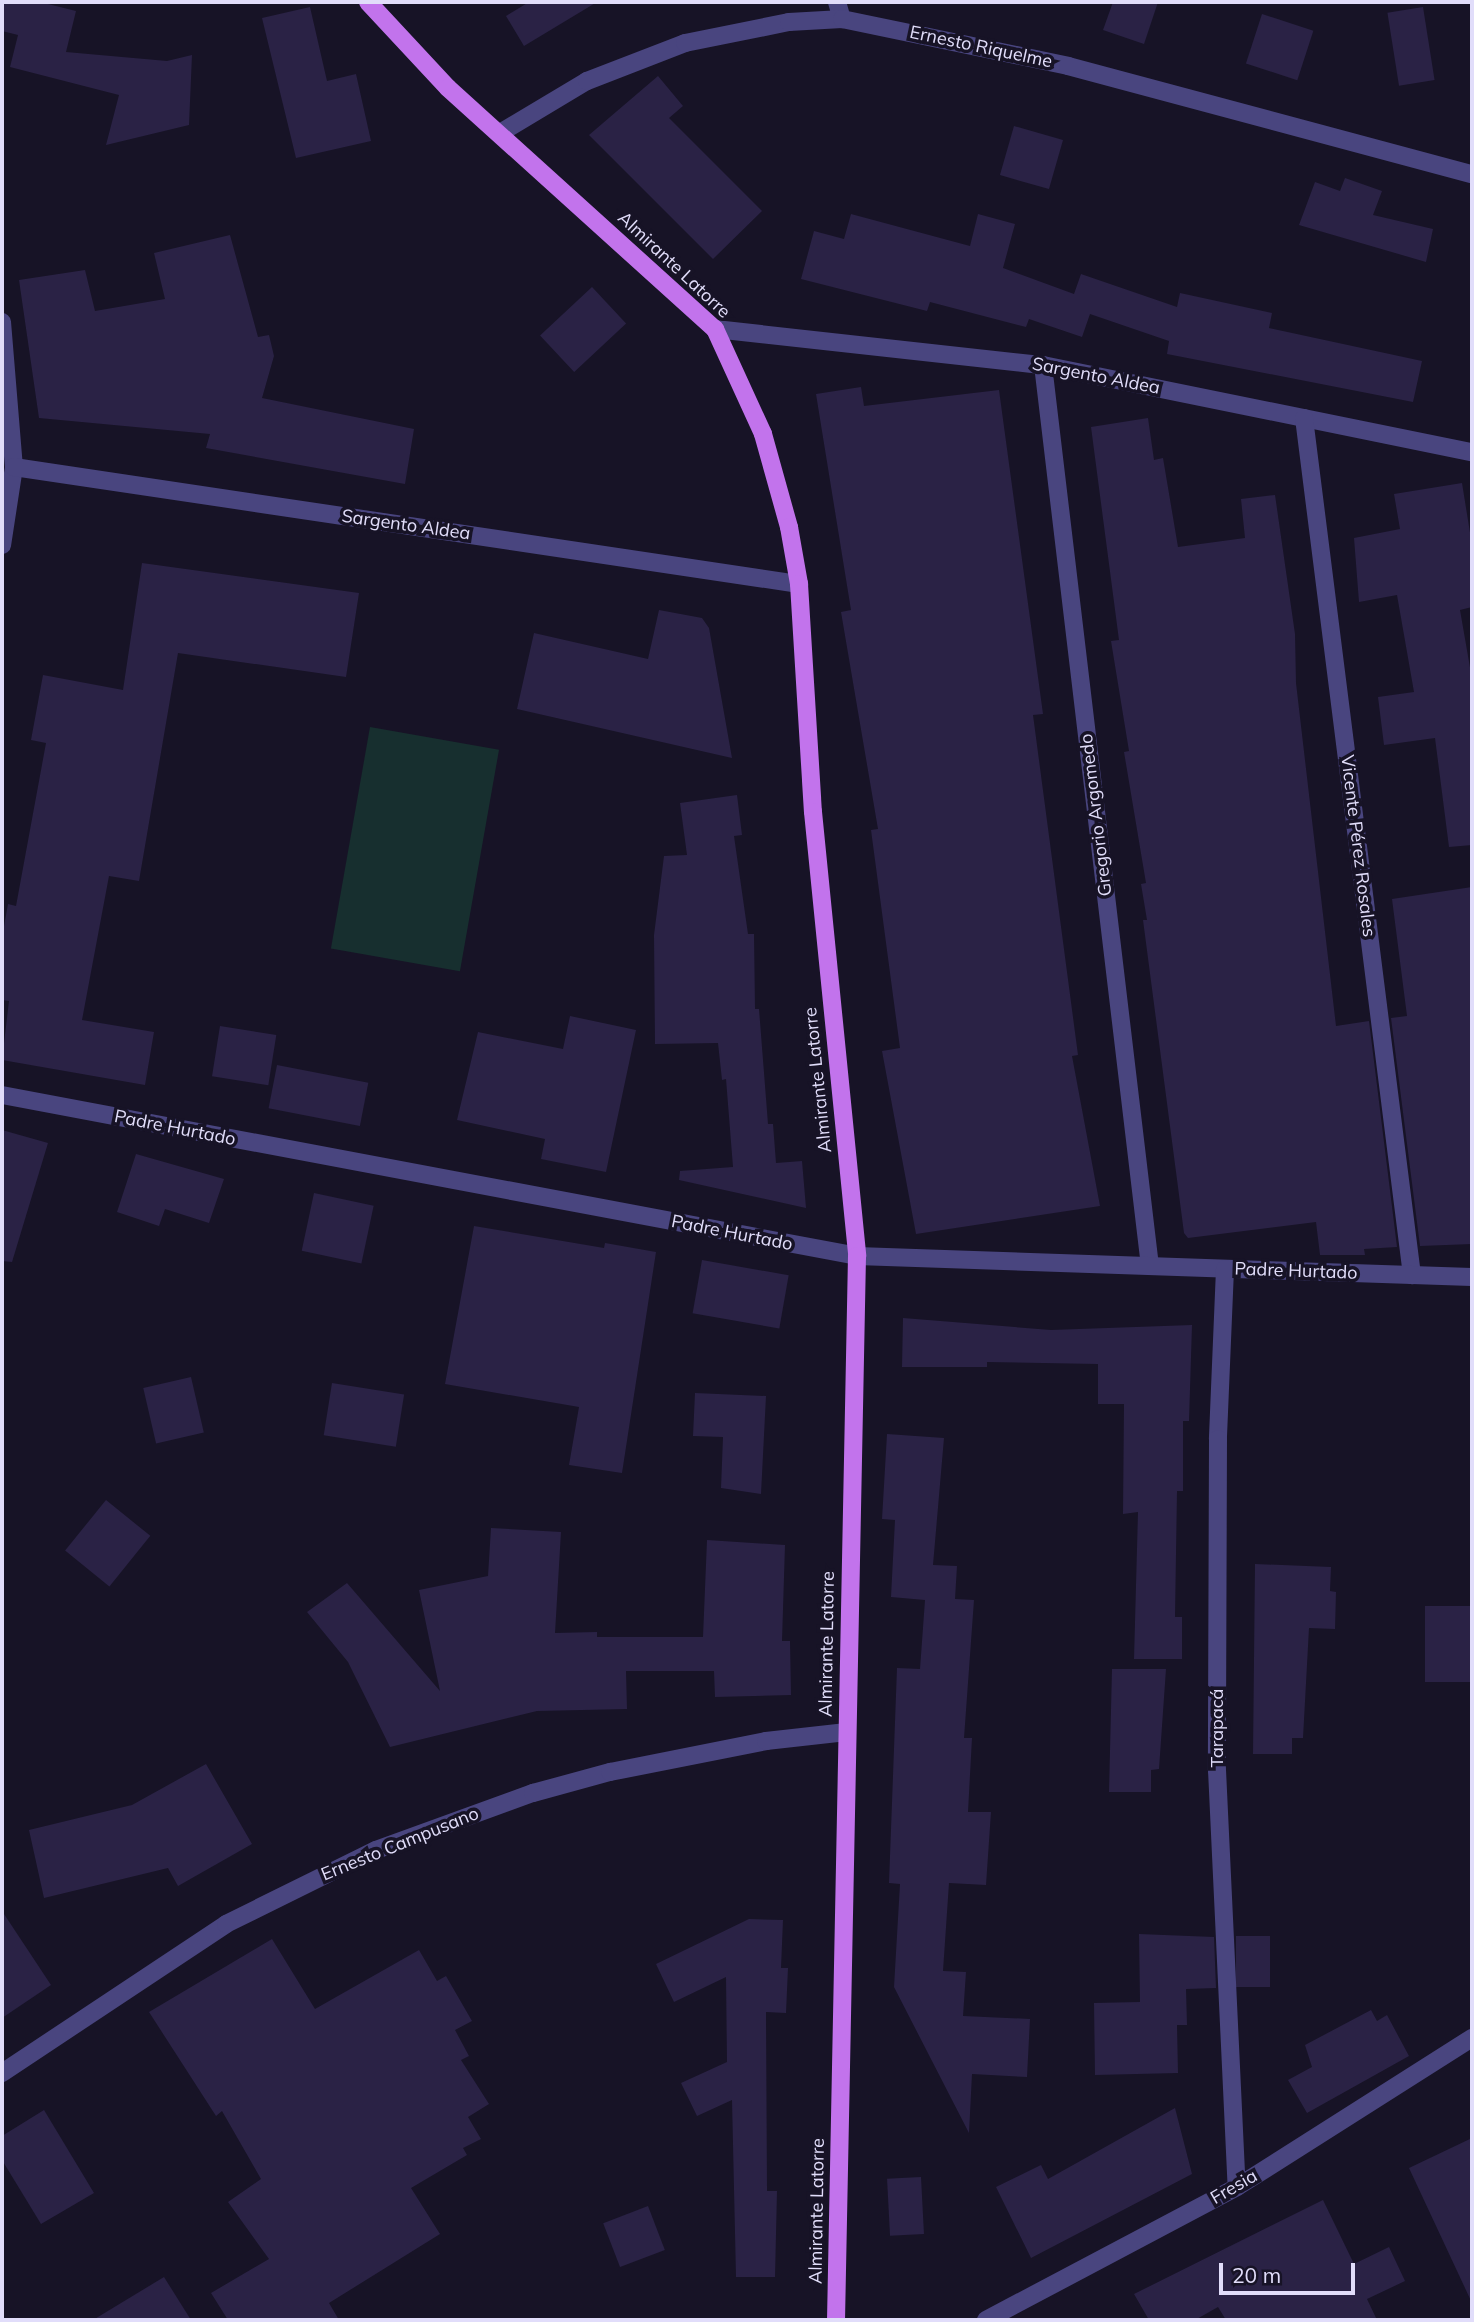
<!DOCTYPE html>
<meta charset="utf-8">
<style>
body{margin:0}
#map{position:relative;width:1474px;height:2322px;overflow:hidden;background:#171326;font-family:Mulish,sans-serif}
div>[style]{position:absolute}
.green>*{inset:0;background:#172f2f;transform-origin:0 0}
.building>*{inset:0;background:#2a2245;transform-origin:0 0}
.minor>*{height:18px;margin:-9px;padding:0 9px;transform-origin:9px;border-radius:9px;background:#49457f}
.major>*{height:18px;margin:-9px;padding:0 9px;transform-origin:9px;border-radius:9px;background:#c273ec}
span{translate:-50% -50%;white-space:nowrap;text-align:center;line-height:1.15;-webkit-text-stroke:7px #171326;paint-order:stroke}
.street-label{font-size:18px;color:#e1ddfa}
.frame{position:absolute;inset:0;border:4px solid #e1ddfa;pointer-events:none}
.scale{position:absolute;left:1219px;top:2263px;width:136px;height:32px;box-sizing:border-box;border:4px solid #e1ddfa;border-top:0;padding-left:9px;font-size:21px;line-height:24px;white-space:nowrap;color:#e1ddfa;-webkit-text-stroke:5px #171326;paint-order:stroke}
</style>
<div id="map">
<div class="green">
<div style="left:370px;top:727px;width:131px;height:225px;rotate:10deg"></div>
</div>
<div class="building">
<div style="clip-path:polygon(2px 2px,40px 2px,76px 11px,66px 52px,167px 61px,192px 55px,189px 125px,106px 145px,119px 95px,10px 67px,18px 35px,2px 31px)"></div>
<div style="clip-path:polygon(529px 2px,597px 2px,524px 46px,506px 16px)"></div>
<div style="clip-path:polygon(1113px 2px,1158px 2px,1144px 44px,1103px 30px)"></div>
<div style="clip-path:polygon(310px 7px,327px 81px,356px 74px,371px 141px,296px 158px,262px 18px)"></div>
<div style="left:1423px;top:7px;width:74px;height:36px;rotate:81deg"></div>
<div style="left:1262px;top:14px;width:54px;height:52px;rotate:18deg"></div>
<div style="clip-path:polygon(658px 76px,683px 106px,669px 118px,762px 211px,713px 259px,589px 135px)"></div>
<div style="left:1014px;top:126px;width:51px;height:51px;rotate:16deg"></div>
<div style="clip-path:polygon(1345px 178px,1382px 191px,1373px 215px,1433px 229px,1426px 262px,1299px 225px,1315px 182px,1340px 191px)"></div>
<div style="clip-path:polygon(851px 214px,970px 246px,978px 214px,1015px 224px,1003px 268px,1074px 294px,1081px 274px,1177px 307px,1180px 293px,1272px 313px,1269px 328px,1422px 361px,1413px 402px,1167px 354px,1169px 341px,1090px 314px,1082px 337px,1029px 319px,1026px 327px,930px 302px,927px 311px,801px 279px,814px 231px,844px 239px)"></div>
<div style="clip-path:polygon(230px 235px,258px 337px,269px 335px,274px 356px,262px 398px,414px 429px,405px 484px,206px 448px,210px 434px,39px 418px,19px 280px,85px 270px,95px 311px,165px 299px,154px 253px)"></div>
<div style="left:592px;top:287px;width:50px;height:71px;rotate:47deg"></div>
<div style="clip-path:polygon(861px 387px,864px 406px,999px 390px,1043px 714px,1033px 715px,1078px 1055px,1072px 1056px,1100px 1206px,916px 1234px,882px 1051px,900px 1048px,871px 830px,878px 829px,841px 612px,851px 610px,816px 394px)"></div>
<div style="clip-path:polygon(1148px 418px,1154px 460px,1163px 458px,1178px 547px,1245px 538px,1241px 499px,1275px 495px,1295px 634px,1296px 683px,1336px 1026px,1369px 1021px,1397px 1247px,1364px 1249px,1365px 1255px,1320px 1255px,1316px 1222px,1188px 1238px,1184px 1233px,1143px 920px,1147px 920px,1141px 884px,1146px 883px,1124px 752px,1129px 751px,1111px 641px,1119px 640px,1091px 427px)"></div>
<div style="clip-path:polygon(1462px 483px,1472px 545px,1472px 607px,1460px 610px,1472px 679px,1472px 845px,1449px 847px,1435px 738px,1384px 745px,1378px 697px,1414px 692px,1397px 595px,1359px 602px,1354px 538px,1400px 529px,1394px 494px)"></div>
<div style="clip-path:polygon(142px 563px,359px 593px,346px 677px,178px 653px,139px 881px,109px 876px,82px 1020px,154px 1032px,145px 1085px,2px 1060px,9px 1001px,2px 1000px,2px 937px,8px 904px,16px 906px,46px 743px,31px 740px,43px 675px,123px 690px)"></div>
<div style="clip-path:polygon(659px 610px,702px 618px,709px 628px,732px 758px,517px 709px,534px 633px,648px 659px)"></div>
<div style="clip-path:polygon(737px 795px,742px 835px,734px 836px,748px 934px,754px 934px,755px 1009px,759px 1009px,768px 1124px,773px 1124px,776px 1163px,802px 1161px,806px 1208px,679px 1180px,680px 1171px,733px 1167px,726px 1079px,722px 1080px,718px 1043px,655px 1044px,654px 935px,664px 856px,687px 855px,680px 803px)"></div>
<div style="clip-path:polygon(1472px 887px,1472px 1244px,1420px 1246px,1391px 1018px,1407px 1016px,1392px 899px)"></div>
<div style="clip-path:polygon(570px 1016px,636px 1030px,606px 1172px,541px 1159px,545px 1139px,457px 1120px,478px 1032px,563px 1049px)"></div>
<div style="left:220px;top:1026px;width:57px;height:51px;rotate:9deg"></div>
<div style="left:277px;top:1065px;width:93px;height:44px;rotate:11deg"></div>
<div style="clip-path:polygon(2px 1130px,48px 1143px,12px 1262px,2px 1261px)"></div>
<div style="clip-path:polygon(136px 1154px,224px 1179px,209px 1223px,165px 1209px,159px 1226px,117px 1212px)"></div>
<div style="left:314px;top:1193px;width:61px;height:59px;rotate:12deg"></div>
<div style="clip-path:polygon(474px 1226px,604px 1248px,605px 1243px,656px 1252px,622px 1473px,569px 1465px,579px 1407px,445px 1384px)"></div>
<div style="left:702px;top:1260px;width:88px;height:54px;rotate:10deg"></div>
<div style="clip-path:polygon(903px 1318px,1051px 1330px,1192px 1325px,1189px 1421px,1183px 1421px,1183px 1491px,1177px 1491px,1175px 1617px,1182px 1617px,1182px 1659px,1134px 1659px,1138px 1512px,1123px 1514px,1124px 1404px,1098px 1404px,1098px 1364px,987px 1362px,987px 1367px,902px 1367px)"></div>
<div style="left:191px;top:1377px;width:57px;height:49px;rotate:77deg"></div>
<div style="left:332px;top:1383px;width:73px;height:53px;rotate:9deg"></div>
<div style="clip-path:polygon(695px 1393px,766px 1396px,761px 1494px,721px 1488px,723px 1437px,693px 1436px)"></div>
<div style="clip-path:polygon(887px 1434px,944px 1438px,933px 1565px,957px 1566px,955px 1599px,974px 1600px,964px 1738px,972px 1738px,968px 1812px,991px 1812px,986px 1885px,949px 1883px,943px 1971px,966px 1972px,963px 2016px,1030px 2019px,1027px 2077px,972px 2074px,969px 2133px,894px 1987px,900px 1884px,889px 1883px,897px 1668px,920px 1669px,925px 1600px,891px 1597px,895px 1520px,882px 1519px)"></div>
<div style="left:106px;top:1500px;width:57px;height:65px;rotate:39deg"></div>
<div style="clip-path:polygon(491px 1528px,561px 1532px,555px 1633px,597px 1632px,597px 1637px,703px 1637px,707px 1540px,785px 1545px,782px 1641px,790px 1641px,791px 1695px,715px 1697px,714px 1671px,626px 1671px,627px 1709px,537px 1711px,390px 1747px,348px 1662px,307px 1612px,347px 1583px,440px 1691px,419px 1590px,488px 1576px)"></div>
<div style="clip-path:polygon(1255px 1564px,1331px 1567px,1330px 1591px,1336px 1592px,1335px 1629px,1309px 1628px,1303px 1738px,1292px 1738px,1292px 1754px,1253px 1754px)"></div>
<div style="left:1472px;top:1606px;width:76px;height:47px;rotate:90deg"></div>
<div style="clip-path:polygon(1112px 1669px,1166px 1669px,1159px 1769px,1151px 1770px,1151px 1792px,1109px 1792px)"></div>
<div style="clip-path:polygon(206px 1764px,252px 1844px,178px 1886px,168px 1868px,44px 1898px,29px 1830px,132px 1805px)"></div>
<div style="clip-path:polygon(2px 1911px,51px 1985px,2px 2018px)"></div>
<div style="clip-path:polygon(749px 1919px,783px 1920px,781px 1968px,788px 1968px,786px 2013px,766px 2012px,767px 2191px,777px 2191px,775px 2277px,736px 2277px,732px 2100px,697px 2116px,681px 2083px,727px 2062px,726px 1977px,674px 2002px,656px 1964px)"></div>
<div style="clip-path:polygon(1139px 1934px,1214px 1937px,1216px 1988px,1186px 1989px,1187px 2025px,1177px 2025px,1178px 2073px,1095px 2075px,1094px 2003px,1140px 2002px)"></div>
<div style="left:1236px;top:1936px;width:34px;height:51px"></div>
<div style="clip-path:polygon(272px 1939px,315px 2009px,419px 1950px,437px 1981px,446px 1976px,472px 2021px,455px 2030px,469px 2056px,461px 2060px,489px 2104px,468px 2117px,481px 2139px,463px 2148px,467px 2155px,411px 2188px,440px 2234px,329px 2303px,339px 2320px,228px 2320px,211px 2293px,269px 2259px,228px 2202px,261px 2179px,222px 2111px,216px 2116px,149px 2012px)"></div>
<div style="clip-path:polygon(1371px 2010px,1377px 2021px,1387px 2015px,1409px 2056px,1307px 2113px,1288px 2080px,1312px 2067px,1305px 2045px)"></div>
<div style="clip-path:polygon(1175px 2108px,1192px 2174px,1031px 2258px,996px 2187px,1041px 2165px,1048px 2179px)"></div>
<div style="clip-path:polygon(44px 2110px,94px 2193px,41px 2224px,2px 2160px,2px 2136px)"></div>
<div style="clip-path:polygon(1472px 2138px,1472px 2303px,1409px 2168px)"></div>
<div style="left:921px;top:2177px;width:57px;height:34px;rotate:87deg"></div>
<div style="clip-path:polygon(1323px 2200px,1354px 2264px,1389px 2247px,1405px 2281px,1367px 2299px,1377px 2320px,1226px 2320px,1218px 2307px,1195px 2320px,1149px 2320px,1134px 2294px)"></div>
<div style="left:648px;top:2206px;width:47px;height:48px;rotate:69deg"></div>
<div style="clip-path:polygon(164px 2277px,191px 2320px,93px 2320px)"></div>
</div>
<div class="minor">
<div style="left:837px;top:2px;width:18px;rotate:74deg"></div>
<div style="left:500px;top:133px;width:101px;rotate:-30.9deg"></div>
<div style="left:587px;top:81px;width:105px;rotate:-21.2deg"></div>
<div style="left:685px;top:43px;width:106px;rotate:-11.4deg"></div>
<div style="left:789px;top:22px;width:53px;rotate:-3.2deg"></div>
<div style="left:842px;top:19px;width:231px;rotate:11.7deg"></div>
<div style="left:1068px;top:66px;width:418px;rotate:15deg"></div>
<div style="left:2px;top:322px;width:145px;rotate:85.3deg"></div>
<div style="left:14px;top:467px;width:79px;rotate:98.7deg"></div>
<div style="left:715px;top:329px;width:330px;rotate:6.3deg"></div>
<div style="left:1043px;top:365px;width:438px;rotate:11.5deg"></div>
<div style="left:1043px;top:365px;width:907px;rotate:83.23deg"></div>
<div style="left:1304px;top:418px;width:864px;rotate:82.82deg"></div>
<div style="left:14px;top:467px;width:794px;rotate:8.48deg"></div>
<div style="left:2px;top:1095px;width:870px;rotate:10.66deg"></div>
<div style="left:857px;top:1256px;width:615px;rotate:1.96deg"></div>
<div style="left:1225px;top:1269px;width:170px;rotate:92.4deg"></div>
<div style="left:1218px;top:1439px;width:331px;rotate:90.2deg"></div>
<div style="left:1217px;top:1770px;width:417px;rotate:87.3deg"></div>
<div style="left:2px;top:2073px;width:269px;rotate:-33.6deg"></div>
<div style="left:226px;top:1924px;width:167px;rotate:-26.3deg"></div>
<div style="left:376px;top:1850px;width:167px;rotate:-20deg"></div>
<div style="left:533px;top:1793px;width:80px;rotate:-15.3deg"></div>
<div style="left:610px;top:1772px;width:159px;rotate:-11.2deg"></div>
<div style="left:766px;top:1741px;width:81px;rotate:-6.4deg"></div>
<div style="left:986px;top:2320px;width:284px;rotate:-27.9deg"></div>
<div style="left:1237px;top:2187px;width:278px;rotate:-32.4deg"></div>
</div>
<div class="major">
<div style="left:368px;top:2px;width:117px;rotate:47.1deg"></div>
<div style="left:448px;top:88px;width:360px;rotate:42.1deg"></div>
<div style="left:715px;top:329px;width:115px;rotate:65.4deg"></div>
<div style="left:763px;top:434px;width:97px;rotate:74.4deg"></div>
<div style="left:789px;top:527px;width:58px;rotate:80deg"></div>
<div style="left:799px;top:584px;width:228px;rotate:86.5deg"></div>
<div style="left:813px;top:812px;width:446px;rotate:84.3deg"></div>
<div style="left:857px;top:1256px;width:1064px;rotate:91.13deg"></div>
</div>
<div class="street-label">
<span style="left:981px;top:47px;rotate:12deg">Ernesto Riquelme</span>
<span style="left:674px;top:265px;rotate:43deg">Almirante Latorre</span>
<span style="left:1096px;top:376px;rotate:11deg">Sargento Aldea</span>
<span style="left:406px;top:525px;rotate:8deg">Sargento Aldea</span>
<span style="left:1096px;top:815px;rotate:-97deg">Gregorio Argomedo</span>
<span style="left:1358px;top:846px;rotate:83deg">Vicente Pérez Rosales</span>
<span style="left:818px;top:1080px;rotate:-96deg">Almirante Latorre</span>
<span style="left:175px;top:1128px;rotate:11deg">Padre Hurtado</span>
<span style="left:732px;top:1233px;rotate:11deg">Padre Hurtado</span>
<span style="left:1296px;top:1271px;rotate:2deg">Padre Hurtado</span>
<span style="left:827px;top:1644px;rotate:-89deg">Almirante Latorre</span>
<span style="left:1217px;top:1728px;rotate:-90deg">Tarapacá</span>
<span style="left:400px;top:1844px;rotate:-22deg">Ernesto Campusano</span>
<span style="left:1234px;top:2187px;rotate:-30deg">Fresia</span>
<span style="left:817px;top:2211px;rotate:-89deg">Almirante Latorre</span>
</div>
<div class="frame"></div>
<div class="scale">20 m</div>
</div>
